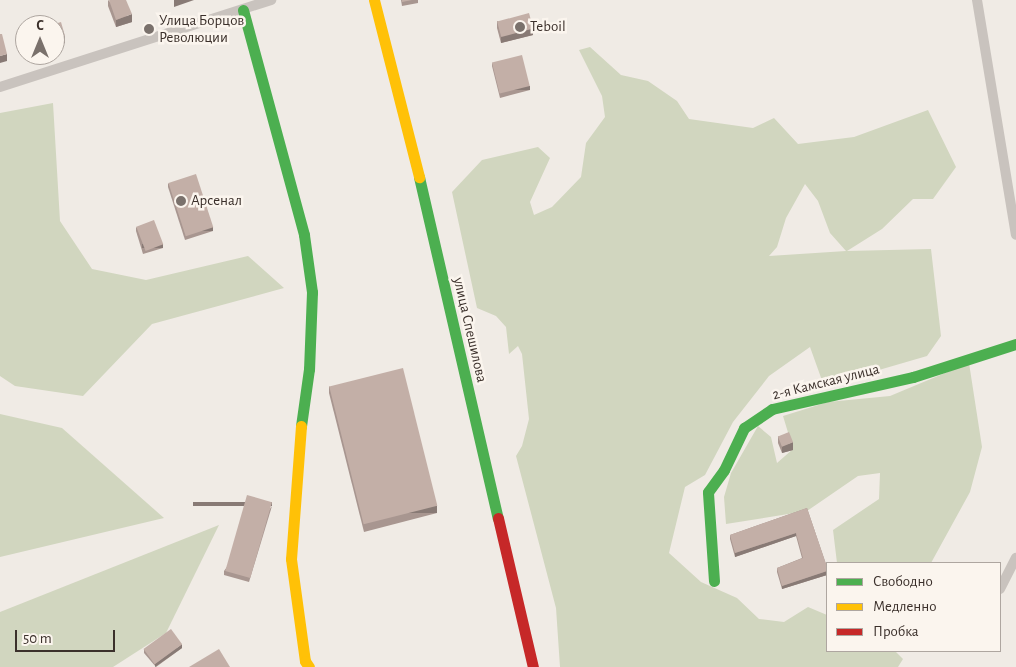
<!DOCTYPE html>
<meta charset="utf-8">
<style>
body{margin:0}
#map{position:relative;width:1016px;height:667px;overflow:hidden;background:#f0ebe5;font-family:"Alegreya Sans",sans-serif}
div>[style]{position:absolute}
.green>*{inset:0;background:#d1d6bf}
.street>*{height:10px;margin:-5px;padding:0 5px;transform-origin:5px;border-radius:5px;background:#c9c3be}
.fast>*{height:11px;margin:-5.5px;padding:0 5.5px;transform-origin:5.5px;border-radius:5.5px;background:#4caf50}
.slow>*{height:11px;margin:-5.5px;padding:0 5.5px;transform-origin:5.5px;border-radius:5.5px;background:#ffc107}
.jam>*{height:11px;margin:-5.5px;padding:0 5.5px;transform-origin:5.5px;border-radius:5.5px;background:#c62828}
.wall>*{inset:0;background:#a89690}
.shaded-wall>*{inset:0;background:#887a75;transform-origin:0 0}
.building>*{inset:0;background:#c3afa7;transform-origin:0 0}
.dots>*{width:14px;height:14px;translate:-50% -50%;box-sizing:border-box;border:2px solid #fbf5ee;border-radius:50%}
span{translate:-50% -50%;white-space:nowrap;text-align:center;line-height:1.15;-webkit-text-stroke:5px #fbf5ee;paint-order:stroke}
.poi-label{font-size:15px;color:#3b302b}
.left{translate:0 -50%;text-align:left}
.street-label{font-size:15px;color:#3b302b}
.legend{position:absolute;left:826px;top:562px;width:175px;height:90px;box-sizing:border-box;background:#fbf5ee;border:1px solid #aea6a0;margin:0;padding:6px 9px;list-style:none;font-size:15px;color:#3b302b}
.legend li{display:flex;align-items:center;gap:10px;height:25px}
.legend b{width:25px;border:1px solid #aea6a0}
.north{position:absolute;left:15px;top:15px;width:50px;height:50px;box-sizing:border-box;background:#fbf5ee;border:1px solid #aea6a0;border-radius:50%;rotate:0deg;font-size:14px;font-weight:700;line-height:20px;text-align:center;color:#3b302b}
.north::after{content:'';display:block;margin:auto;width:18px;height:22px;background:#7a716c;clip-path:polygon(50% 0,100% 100%,50% 72%,0 100%)}
.scale{position:absolute;left:15px;top:630px;width:100px;height:22px;box-sizing:border-box;border:2px solid #3b302b;border-top:0;padding-left:6px;font-size:15px;line-height:18px;white-space:nowrap;color:#3b302b;-webkit-text-stroke:4px #fbf5ee;paint-order:stroke}
</style>
<div id="map">
<div class="green">
<div style="clip-path:polygon(evenodd,590px 47px,621px 75px,648px 81px,677px 101px,689px 119px,753px 128px,774px 118px,798px 144px,854px 137px,928px 110px,956px 167px,933px 199px,913px 199px,882px 229px,847px 251px,931px 249px,941px 336px,927px 356px,824px 386px,810px 347px,769px 376px,733px 422px,705px 475px,685px 487px,669px 553px,701px 582px,737px 598px,759px 619px,784px 622px,808px 607px,827px 615px,827px 651px,895px 651px,903px 659px,898px 667px,560px 667px,556px 608px,516px 456px,522px 446px,529px 419px,522px 354px,518px 346px,509px 354px,506px 327px,496px 316px,477px 308px,452px 192px,482px 160px,538px 147px,550px 158px,530px 202px,534px 215px,552px 207px,581px 177px,586px 143px,605px 117px,602px 96px,579px 50px,590px 47px,805px 184px,818px 201px,830px 233px,846px 251px,769px 256px,777px 247px,786px 218px,805px 184px)"></div>
<div style="clip-path:polygon(53px 103px,60px 221px,92px 269px,146px 280px,248px 256px,284px 288px,152px 324px,83px 396px,15px 386px,0 376px,0 113px)"></div>
<div style="clip-path:polygon(969px 363px,982px 447px,970px 492px,931px 563px,837px 563px,833px 530px,879px 499px,880px 473px,858px 476px,807px 511px,726px 524px,724px 497px,731px 473px,758px 426px,771px 437px,777px 463px,793px 449px,783px 416px,828px 402px,890px 396px)"></div>
<div style="clip-path:polygon(0 414px,62px 428px,164px 518px,0 557px)"></div>
<div style="clip-path:polygon(219px 525px,166px 633px,113px 667px,0 667px,0 612px)"></div>
</div>
<div class="street">
<div style="left:977px;top:0;width:238px;rotate:80.6deg"></div>
<div style="left:0;top:87px;width:285px;rotate:-17.8deg"></div>
<div style="left:1000px;top:589px;width:35px;rotate:-63deg"></div>
</div>
<div class="fast">
<div style="left:243px;top:10px;width:233px;rotate:74.8deg"></div>
<div style="left:304px;top:235px;width:58px;rotate:82deg"></div>
<div style="left:312px;top:292px;width:77px;rotate:92.2deg"></div>
<div style="left:309px;top:369px;width:58px;rotate:98deg"></div>
<div style="left:419px;top:177px;width:350px;rotate:77deg"></div>
<div style="left:714px;top:581px;width:89px;rotate:-93.9deg"></div>
<div style="left:708px;top:492px;width:27px;rotate:-54deg"></div>
<div style="left:724px;top:470px;width:47px;rotate:-64.5deg"></div>
<div style="left:744px;top:428px;width:34px;rotate:-34deg"></div>
<div style="left:772px;top:409px;width:145px;rotate:-12.8deg"></div>
<div style="left:913px;top:377px;width:108px;rotate:-17.8deg"></div>
</div>
<div class="slow">
<div style="left:374px;top:0;width:183px;rotate:75.7deg"></div>
<div style="left:301px;top:426px;width:133px;rotate:94.3deg"></div>
<div style="left:291px;top:559px;width:103px;rotate:82.2deg"></div>
<div style="left:305px;top:661px;width:7px;rotate:56deg"></div>
</div>
<div class="jam">
<div style="left:498px;top:518px;width:153px;rotate:76.8deg"></div>
</div>
<div class="wall">
<div style="clip-path:polygon(108px 0,132px 22px,116px 27px,108px 6px)"></div>
<div style="clip-path:polygon(401px 0,418px 0,418px 3px,402px 6px)"></div>
<div style="clip-path:polygon(497px 21px,533px 35px,501px 43px,497px 28px)"></div>
<div style="clip-path:polygon(492px 63px,530px 90px,500px 98px,492px 66px)"></div>
<div style="clip-path:polygon(168px 183px,213px 231px,185px 240px,168px 187px)"></div>
<div style="clip-path:polygon(136px 227px,163px 248px,143px 254px,136px 231px)"></div>
<div style="clip-path:polygon(329px 386px,437px 513px,364px 532px,329px 393px)"></div>
<div style="clip-path:polygon(778px 436px,793px 450px,782px 453px,778px 443px)"></div>
<div style="clip-path:polygon(272px 506px,249px 582px,224px 575px,224px 571px)"></div>
<div style="clip-path:polygon(807px 508px,827px 567px,827px 575px,782px 589px,777px 572px,777px 568px,802px 558px,796px 536px,735px 557px,730px 539px,730px 535px)"></div>
<div style="clip-path:polygon(182px 648px,156px 667px,144px 653px,144px 649px)"></div>
</div>
<div class="shaded-wall">
<div style="clip-path:polygon(174px 0,194px 0,174px 7px)"></div>
<div style="clip-path:polygon(132px 14px,132px 22px,116px 27px,116px 20px)"></div>
<div style="clip-path:polygon(533px 28px,533px 35px,501px 43px,501px 35px)"></div>
<div style="clip-path:polygon(65px 36px,65px 43px,55px 47px,55px 39px)"></div>
<div style="clip-path:polygon(7px 54px,7px 61px,0 63px,0 56px)"></div>
<div style="left:530px;top:86px;width:4px;height:31px;rotate:90deg"></div>
<div style="left:213px;top:227px;width:4px;height:29px;rotate:90deg"></div>
<div style="left:163px;top:244px;width:4px;height:21px;rotate:90deg"></div>
<div style="clip-path:polygon(793px 442px,793px 450px,782px 453px,782px 446px)"></div>
<div style="left:272px;top:502px;width:4px;height:79px;rotate:90deg"></div>
<div style="left:437px;top:506px;width:7px;height:75px;rotate:90deg"></div>
<div style="clip-path:polygon(796px 533px,796px 536px,735px 557px,735px 553px)"></div>
<div style="clip-path:polygon(827px 571px,827px 575px,782px 589px,782px 586px)"></div>
<div style="clip-path:polygon(182px 644px,182px 648px,155px 667px,155px 664px)"></div>
</div>
<div class="building">
<div style="clip-path:polygon(109px 0,126px 0,132px 14px,116px 20px)"></div>
<div style="clip-path:polygon(402px 0,412px 0,402px 2px)"></div>
<div style="left:529px;top:13px;width:16px;height:33px;rotate:75deg"></div>
<div style="clip-path:polygon(61px 22px,65px 36px,55px 39px,55px 25px,51px 25px)"></div>
<div style="clip-path:polygon(0 34px,2px 34px,7px 54px,0 56px)"></div>
<div style="left:522px;top:55px;width:32px;height:31px;rotate:76deg"></div>
<div style="left:196px;top:174px;width:56px;height:29px;rotate:72deg"></div>
<div style="left:154px;top:220px;width:26px;height:19px;rotate:69deg"></div>
<div style="left:403px;top:368px;width:142px;height:76px;rotate:76deg"></div>
<div style="left:789px;top:432px;width:11px;height:12px;rotate:68deg"></div>
<div style="left:247px;top:495px;width:26px;height:79px;rotate:16deg"></div>
<div style="clip-path:polygon(807px 508px,827px 567px,827px 571px,782px 586px,777px 568px,803px 558px,796px 533px,735px 553px,730px 535px)"></div>
<div style="left:171px;top:629px;width:19px;height:34px;rotate:54deg"></div>
<div style="clip-path:polygon(219px 649px,230px 667px,189px 667px)"></div>
</div>
<div class="dots">
<div style="left:520px;top:27px;background:#7a716c"></div>
<div style="left:149px;top:29px;background:#7a716c"></div>
<div style="left:181px;top:201px;background:#7a716c"></div>
</div>
<div class="poi-label">
<span class="left" style="left:159px;top:29px">Улица Борцов<br>Революции</span>
<span class="left" style="left:530px;top:27px">Teboil</span>
<span class="left" style="left:191px;top:201px">Арсенал</span>
</div>
<div class="street-label">
<span style="left:470px;top:330px;rotate:77deg">улица Спешилова</span>
<span style="left:826px;top:382px;rotate:-14deg">2-я Камская улица</span>
</div>
<ul class="legend">
<li><b style="height:6px;background:#4caf50"></b>Свободно</li>
<li><b style="height:6px;background:#ffc107"></b>Медленно</li>
<li><b style="height:6px;background:#c62828"></b>Пробка</li>
</ul>
<div class="north">С</div>
<div class="scale">50 m</div>
</div>
